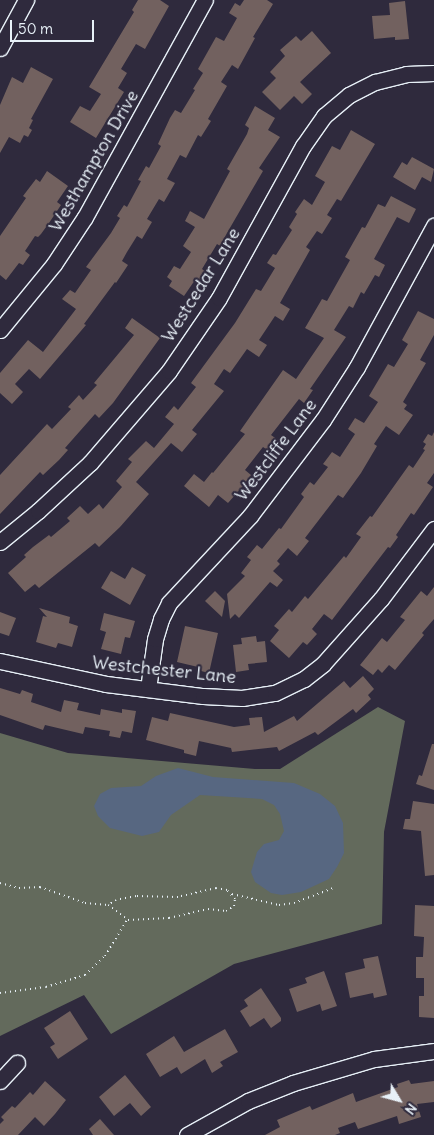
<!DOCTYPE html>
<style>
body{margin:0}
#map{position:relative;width:434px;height:1135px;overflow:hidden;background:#2f2a3d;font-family:Delius,sans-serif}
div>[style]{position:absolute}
.green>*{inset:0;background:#636a5c}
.water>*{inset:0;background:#576781}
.building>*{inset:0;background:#72615f}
.path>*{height:2px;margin-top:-1px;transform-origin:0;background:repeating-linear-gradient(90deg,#e8f1f8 0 1px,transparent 0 5px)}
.roads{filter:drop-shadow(1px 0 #e8f1f8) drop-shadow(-1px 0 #e8f1f8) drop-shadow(0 1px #e8f1f8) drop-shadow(0 -1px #e8f1f8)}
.minor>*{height:15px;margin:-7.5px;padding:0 7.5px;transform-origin:7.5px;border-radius:7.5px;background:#2f2a3d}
span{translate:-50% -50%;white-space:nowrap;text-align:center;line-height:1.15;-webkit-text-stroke:4.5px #2f2a3d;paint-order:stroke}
.street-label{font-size:18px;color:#e8f1f8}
.north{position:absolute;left:374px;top:1075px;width:50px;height:50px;-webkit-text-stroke:4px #2f2a3d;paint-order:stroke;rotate:127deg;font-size:14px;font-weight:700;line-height:20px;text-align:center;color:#e8f1f8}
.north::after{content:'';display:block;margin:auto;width:18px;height:22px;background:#e8f1f8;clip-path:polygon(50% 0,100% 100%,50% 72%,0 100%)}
.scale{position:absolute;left:10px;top:20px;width:84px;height:22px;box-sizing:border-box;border:2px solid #e8f1f8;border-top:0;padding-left:6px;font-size:15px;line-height:18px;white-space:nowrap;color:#e8f1f8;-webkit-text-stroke:4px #2f2a3d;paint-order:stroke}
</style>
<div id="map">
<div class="green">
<div style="clip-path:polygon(378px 707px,405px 721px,384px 832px,382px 924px,234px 964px,111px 1034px,84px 995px,0 1036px,0 733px,68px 753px,255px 769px,280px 769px)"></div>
</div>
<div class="water">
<div style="clip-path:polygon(178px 768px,213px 777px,294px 783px,320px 794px,335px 806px,343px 823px,344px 853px,337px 867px,329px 879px,301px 892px,282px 895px,271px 893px,255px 882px,251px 872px,257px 852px,264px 844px,279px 840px,284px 831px,280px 814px,274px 805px,262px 799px,200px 795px,171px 815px,159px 832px,142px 836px,110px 828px,98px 816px,94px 806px,100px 794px,111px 788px,141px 786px,156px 776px)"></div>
</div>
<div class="building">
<div style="clip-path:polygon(138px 0,160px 0,169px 6px,145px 49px,136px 44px,121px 69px,127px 73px,118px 88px,124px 92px,96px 138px,70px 122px,80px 106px,90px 111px,101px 94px,89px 87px,134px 12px,132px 10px)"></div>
<div style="clip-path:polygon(244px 0,267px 0,273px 4px,253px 37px,255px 38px,238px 69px,232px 65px,221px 82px,227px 86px,208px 119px,211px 121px,201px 137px,198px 135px,186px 158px,180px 155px,167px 179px,175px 183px,164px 202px,159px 199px,147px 219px,152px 222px,142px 239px,137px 236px,127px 252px,122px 261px,128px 265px,116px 283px,115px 282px,84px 324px,86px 325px,40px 379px,29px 369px,15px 384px,23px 392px,12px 404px,0 393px,0 373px,28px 340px,43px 352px,76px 309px,62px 299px,70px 290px,75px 293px,91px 270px,86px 267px,111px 233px,120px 218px,117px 216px,124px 205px,127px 207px,141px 181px,138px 180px,146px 166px,149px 168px,161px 146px,158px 144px,170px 118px,175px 110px,181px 113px,195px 90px,193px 89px,203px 73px,198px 69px,216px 37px,224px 41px,237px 18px,229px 13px,235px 3px,240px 6px)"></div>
<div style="clip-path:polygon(405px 1px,409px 39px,395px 40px,395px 37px,374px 39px,372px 16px,390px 15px,389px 3px)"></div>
<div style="clip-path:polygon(312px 31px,331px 53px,300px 82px,312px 94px,302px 104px,294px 96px,280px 110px,262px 92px,276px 78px,270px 72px,285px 56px,280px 50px,296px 36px,301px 41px)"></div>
<div style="clip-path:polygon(31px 67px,53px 79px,31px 119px,33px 120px,29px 128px,32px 130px,28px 137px,24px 135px,20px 143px,9px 137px,0 153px,0 105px,12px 77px,23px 83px)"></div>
<div style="clip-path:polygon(255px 106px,275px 118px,268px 130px,280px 137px,259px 168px,263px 171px,227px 233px,220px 246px,217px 244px,202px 269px,206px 272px,199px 282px,195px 280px,184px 296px,169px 286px,172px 281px,167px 277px,174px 266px,180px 269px,191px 252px,183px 246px,195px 227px,185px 221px,190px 211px,204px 219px,230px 171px,227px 169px,247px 134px,249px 128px,245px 125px)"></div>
<div style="clip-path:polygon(351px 130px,375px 144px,341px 201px,337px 199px,327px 215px,332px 218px,322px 234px,317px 231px,306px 247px,310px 250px,280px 303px,290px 309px,283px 321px,275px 316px,259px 340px,267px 345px,259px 357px,247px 349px,230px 373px,224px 369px,214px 384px,224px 391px,192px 430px,197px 434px,182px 452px,171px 443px,136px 482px,149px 494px,120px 527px,99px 547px,95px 543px,39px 588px,35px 584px,25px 592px,8px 573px,26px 557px,24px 555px,33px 547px,49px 535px,51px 537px,70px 521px,67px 518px,80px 506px,88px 514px,99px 504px,103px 509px,122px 487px,116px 481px,132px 462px,128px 459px,146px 441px,154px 448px,174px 424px,165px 417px,174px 406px,178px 410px,196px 387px,191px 383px,235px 323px,256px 289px,261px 291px,275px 268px,267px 263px,273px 254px,276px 255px,292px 230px,289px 227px,297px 214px,295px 212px,304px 199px,312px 205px,325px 182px,315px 176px,332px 146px,340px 150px)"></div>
<div style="clip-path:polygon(412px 157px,434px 169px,431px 182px,422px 177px,415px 190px,393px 177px,402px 162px,407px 165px)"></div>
<div style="clip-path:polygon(47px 171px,68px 186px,57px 202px,61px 205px,49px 223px,41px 234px,38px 237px,35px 236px,25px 251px,30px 255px,23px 265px,19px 263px,6px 280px,0 275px,0 236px,26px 198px,23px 196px,36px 179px,40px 182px)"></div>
<div style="clip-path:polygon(391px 196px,416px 209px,409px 223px,397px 217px,374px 259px,385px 265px,379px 277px,375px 275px,364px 294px,361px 292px,353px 308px,349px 306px,334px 330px,346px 337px,310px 389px,313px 390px,304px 403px,299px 399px,271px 435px,278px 440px,270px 452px,263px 447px,245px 470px,251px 475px,243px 486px,228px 503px,218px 495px,209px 507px,184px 486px,194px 474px,204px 482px,212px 472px,213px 473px,245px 434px,240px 431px,283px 370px,296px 379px,324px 338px,305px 328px,322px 299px,327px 301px,350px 260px,345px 257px,362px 227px,365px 228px,378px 204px,385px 207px)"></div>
<div style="clip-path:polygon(418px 311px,434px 319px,434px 335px,420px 360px,426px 363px,403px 402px,407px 405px,404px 409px,413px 415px,399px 435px,386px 426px,374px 444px,377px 446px,361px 473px,343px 498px,338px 495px,305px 538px,309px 541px,297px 556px,288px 548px,277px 561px,280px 564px,273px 571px,283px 580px,277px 587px,270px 582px,239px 618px,235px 614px,230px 619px,227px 594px,245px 576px,241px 573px,251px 560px,247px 557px,257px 545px,262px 549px,279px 528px,281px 529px,304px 497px,301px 494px,310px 482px,314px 485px,328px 467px,323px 464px,332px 452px,340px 457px,355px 434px,348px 429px,355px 418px,364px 423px,378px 402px,369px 396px,388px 364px,394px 367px,408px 344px,402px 340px)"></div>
<div style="clip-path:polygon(132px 318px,160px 338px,113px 403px,99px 418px,95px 414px,65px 448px,68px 450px,59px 460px,43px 475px,40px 472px,0 514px,0 475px,47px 424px,52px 429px,71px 409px,68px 407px,79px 395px,83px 400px,97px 385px,94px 383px,134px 335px,125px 328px)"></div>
<div style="clip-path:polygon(434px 432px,434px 473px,427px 483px,433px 487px,414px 515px,411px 513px,396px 535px,398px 537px,390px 548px,388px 547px,332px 620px,324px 614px,312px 629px,317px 634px,307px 645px,303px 642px,289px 658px,270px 641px,279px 630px,274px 626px,289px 609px,292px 612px,305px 596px,308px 599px,344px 556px,346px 558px,361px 537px,356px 534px,370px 516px,372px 517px,409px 465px,413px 468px,425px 450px,423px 449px,426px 444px,423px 442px,428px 434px,432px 436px)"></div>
<div style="clip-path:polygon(132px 567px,146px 575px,130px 605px,101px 588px,111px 571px,125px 579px)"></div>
<div style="clip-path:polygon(434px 587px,434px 619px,422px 633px,424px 635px,395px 670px,389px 665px,382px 673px,378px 669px,373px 675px,360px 665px,382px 638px,387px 642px,405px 620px,400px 617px,421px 591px,427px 596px)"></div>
<div style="clip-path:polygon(215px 591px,225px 601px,222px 617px,205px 601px)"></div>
<div style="clip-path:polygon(39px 608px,70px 617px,69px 623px,78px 626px,72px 647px,58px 643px,56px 648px,36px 642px,43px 616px,47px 617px)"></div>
<div style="clip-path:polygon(0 612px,16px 618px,9px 636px,0 633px)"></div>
<div style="clip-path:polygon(104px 613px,135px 621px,130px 638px,125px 637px,121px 654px,101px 649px,106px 632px,100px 630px)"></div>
<div style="clip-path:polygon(185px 626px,218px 633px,209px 673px,197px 670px,198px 667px,177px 662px)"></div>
<div style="clip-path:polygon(256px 636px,257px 642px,265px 641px,267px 662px,248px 664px,249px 670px,236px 672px,233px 645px,242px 644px,241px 638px)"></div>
<div style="clip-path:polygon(363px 676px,374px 689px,368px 695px,371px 699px,356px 713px,353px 709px,318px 735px,315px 732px,279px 751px,277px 747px,232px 752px,231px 748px,199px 741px,196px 756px,184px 753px,184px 750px,146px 740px,152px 717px,168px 721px,170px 713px,234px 727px,250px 725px,249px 718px,262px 717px,264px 732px,294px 716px,297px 721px,344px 681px,350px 688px)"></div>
<div style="clip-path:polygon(0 688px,20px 694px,22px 690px,33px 694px,31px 702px,61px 712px,64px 700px,79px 703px,77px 710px,100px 715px,101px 709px,122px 713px,122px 709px,136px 711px,132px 733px,122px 731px,120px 738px,109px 736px,110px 731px,85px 727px,83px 734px,45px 725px,43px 730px,0 715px)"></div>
<div style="clip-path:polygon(432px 744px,434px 744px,434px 790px,416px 784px,419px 775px,422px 776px)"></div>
<div style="clip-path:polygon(413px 801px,434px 804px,434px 875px,425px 876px,421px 831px,403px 829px,405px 819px,410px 819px)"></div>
<div style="clip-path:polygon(415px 905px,434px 906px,434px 1018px,419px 1017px,419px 996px,424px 996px,424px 978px,416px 978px,416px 957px,423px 957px,424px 937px,414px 936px)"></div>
<div style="clip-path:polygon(378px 956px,387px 995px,374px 998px,373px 993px,350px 998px,345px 973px,365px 968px,363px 959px)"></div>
<div style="clip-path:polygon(324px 971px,337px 1006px,322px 1011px,320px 1004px,297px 1012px,289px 989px,307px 983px,305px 978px)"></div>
<div style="clip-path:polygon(261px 988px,281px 1018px,281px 1021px,271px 1028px,264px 1018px,250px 1027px,240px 1011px,248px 1006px,244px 1000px)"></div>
<div style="clip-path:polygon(70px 1011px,88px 1039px,58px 1059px,50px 1047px,55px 1044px,44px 1028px)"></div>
<div style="clip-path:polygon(225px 1029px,238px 1052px,220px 1062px,223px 1066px,212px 1073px,205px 1059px,181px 1074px,177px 1067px,160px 1077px,146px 1054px,174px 1036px,184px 1052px)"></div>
<div style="clip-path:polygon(125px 1075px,151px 1107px,141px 1116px,130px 1103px,114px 1116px,99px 1097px)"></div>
<div style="clip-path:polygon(409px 1080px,411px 1084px,434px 1081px,434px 1102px,417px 1104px,421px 1117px,399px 1124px,397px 1116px,358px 1129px,355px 1122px,338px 1128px,340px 1133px,335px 1135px,265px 1135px,280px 1127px,277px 1120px,310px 1106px,312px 1110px,353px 1093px,356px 1102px,398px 1087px,397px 1084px)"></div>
<div style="clip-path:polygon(45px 1081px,66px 1100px,55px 1114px,44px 1126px,35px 1117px,18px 1135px,0 1135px,0 1124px,4px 1120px,1px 1117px,12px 1106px,15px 1108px,30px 1092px,33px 1095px)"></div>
<div style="clip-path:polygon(100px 1119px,114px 1135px,93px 1135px,89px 1129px)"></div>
</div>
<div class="path">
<div style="left:0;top:883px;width:20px;rotate:15deg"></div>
<div style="left:19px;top:888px;width:21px;rotate:-3deg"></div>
<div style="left:40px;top:887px;width:48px;rotate:19.6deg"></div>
<div style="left:85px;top:903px;width:23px;rotate:5deg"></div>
<div style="left:108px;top:905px;width:25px;rotate:37deg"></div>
<div style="left:128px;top:920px;width:41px;rotate:-2.8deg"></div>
<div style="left:169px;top:918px;width:40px;rotate:-13deg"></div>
<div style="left:208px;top:909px;width:18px;rotate:6deg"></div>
<div style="left:226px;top:911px;width:9px;rotate:-32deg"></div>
<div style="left:234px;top:906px;width:7px;rotate:-82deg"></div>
<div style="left:235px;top:899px;width:12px;rotate:-132deg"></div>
<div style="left:227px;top:890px;width:11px;rotate:-170deg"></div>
<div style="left:216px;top:888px;width:39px;rotate:167deg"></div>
<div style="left:178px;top:897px;width:42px;rotate:-178.6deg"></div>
<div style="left:136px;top:896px;width:20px;rotate:169deg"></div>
<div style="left:116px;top:900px;width:9px;rotate:148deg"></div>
<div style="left:232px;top:894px;width:48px;rotate:13.2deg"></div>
<div style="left:279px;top:905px;width:15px;rotate:-8deg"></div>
<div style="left:294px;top:903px;width:42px;rotate:-21deg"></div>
<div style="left:0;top:993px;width:46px;rotate:-7.4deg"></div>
<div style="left:46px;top:987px;width:41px;rotate:-17.1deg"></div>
<div style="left:85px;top:975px;width:28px;rotate:-44deg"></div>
<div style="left:105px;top:956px;width:42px;rotate:-58.6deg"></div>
</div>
<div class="roads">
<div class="minor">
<div style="left:0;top:48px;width:55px;rotate:-61.6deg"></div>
<div style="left:0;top:330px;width:85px;rotate:-50.7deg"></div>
<div style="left:54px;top:264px;width:56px;rotate:-56.6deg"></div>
<div style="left:85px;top:217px;width:248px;rotate:-61.1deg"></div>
<div style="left:0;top:542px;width:49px;rotate:-39.2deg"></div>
<div style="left:38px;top:511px;width:71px;rotate:-42.7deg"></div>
<div style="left:90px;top:463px;width:121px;rotate:-49.3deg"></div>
<div style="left:169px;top:371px;width:88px;rotate:-55.6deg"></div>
<div style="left:219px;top:298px;width:174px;rotate:-61.1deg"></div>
<div style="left:303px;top:146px;width:37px;rotate:-55deg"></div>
<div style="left:324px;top:116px;width:33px;rotate:-40deg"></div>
<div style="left:349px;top:95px;width:29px;rotate:-27deg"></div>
<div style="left:375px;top:82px;width:32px;rotate:-14deg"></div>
<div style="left:406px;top:74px;width:28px;rotate:-2deg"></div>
<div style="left:0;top:661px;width:108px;rotate:12.2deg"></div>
<div style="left:106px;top:684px;width:98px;rotate:7.1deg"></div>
<div style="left:203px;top:696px;width:39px;rotate:3deg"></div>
<div style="left:242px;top:698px;width:33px;rotate:-9deg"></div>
<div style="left:275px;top:693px;width:32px;rotate:-26deg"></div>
<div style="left:304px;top:679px;width:24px;rotate:-38deg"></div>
<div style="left:323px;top:664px;width:87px;rotate:-48.3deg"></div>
<div style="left:381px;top:599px;width:88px;rotate:-52.9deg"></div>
<div style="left:148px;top:689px;width:50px;rotate:-82deg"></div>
<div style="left:155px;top:639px;width:21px;rotate:-73deg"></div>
<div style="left:161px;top:619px;width:18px;rotate:-63deg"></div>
<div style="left:169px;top:603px;width:119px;rotate:-47deg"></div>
<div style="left:250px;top:516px;width:121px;rotate:-52.8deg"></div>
<div style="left:323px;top:420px;width:63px;rotate:-57.3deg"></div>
<div style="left:357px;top:367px;width:161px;rotate:-61.4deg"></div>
<div style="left:0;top:1081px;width:25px;rotate:-47deg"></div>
<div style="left:187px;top:1135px;width:70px;rotate:-29.1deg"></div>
<div style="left:248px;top:1101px;width:48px;rotate:-21.8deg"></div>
<div style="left:293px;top:1083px;width:84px;rotate:-16.5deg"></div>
<div style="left:374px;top:1059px;width:61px;rotate:-7.6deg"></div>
</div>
</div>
<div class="street-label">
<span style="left:94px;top:161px;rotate:-60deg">Westhampton Drive</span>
<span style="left:201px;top:285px;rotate:-58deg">Westcedar Lane</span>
<span style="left:276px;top:450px;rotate:-53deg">Westcliffe Lane</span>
<span style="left:164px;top:670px;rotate:6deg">Westchester Lane</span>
</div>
<div class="north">N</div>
<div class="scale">50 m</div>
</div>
